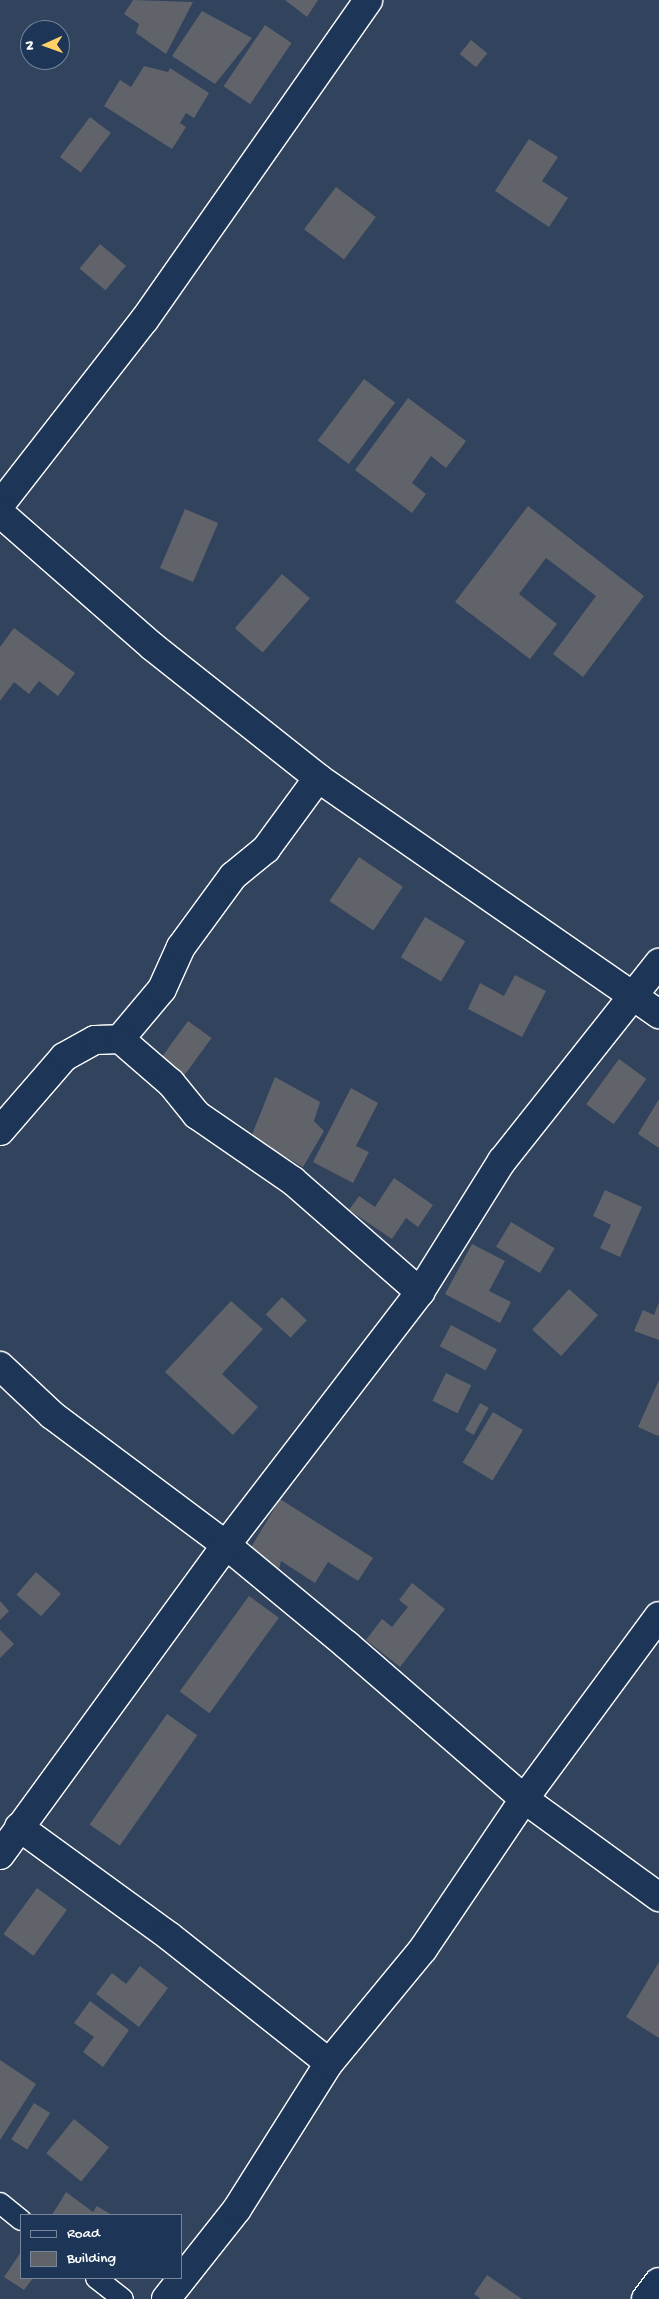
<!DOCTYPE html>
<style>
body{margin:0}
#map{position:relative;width:659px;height:2299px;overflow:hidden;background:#31435d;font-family:"Gochi Hand",sans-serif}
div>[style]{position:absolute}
.building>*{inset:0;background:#60636a;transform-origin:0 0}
.roads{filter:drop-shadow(1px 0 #fff) drop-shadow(-1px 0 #fff) drop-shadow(0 1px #fff) drop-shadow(0 -1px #fff)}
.service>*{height:20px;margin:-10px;padding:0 10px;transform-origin:10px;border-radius:10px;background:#1d3557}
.minor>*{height:28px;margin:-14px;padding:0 14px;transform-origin:14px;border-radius:14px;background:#1d3557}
.tertiary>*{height:28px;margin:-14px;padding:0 14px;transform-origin:14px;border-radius:14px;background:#1d3557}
span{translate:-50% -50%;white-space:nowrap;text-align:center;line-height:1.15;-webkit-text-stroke:4px #1d3557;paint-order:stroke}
.legend{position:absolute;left:20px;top:2214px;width:162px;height:65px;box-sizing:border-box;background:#1d3557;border:1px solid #77869a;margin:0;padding:6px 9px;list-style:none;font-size:15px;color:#fff}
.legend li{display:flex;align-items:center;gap:10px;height:25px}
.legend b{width:25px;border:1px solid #77869a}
.north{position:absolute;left:20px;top:20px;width:50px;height:50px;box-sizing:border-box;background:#1d3557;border:1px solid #77869a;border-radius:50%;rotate:268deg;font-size:14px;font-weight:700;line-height:20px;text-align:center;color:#fff}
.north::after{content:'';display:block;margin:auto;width:18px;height:22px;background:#ffd166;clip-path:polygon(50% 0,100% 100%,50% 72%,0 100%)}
</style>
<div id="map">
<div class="building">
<div style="clip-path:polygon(133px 0,193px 2px,166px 54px,136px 33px,139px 24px,124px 14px)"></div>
<div style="clip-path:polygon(285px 0,318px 0,307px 17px)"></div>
<div style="clip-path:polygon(202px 11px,252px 38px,215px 84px,172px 56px)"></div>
<div style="left:265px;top:25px;width:32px;height:74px;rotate:34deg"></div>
<div style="left:471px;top:40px;width:21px;height:18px;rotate:39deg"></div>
<div style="clip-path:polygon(144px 66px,168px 72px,170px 68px,209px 93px,194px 118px,186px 113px,180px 123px,186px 127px,172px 149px,104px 106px,120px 80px,131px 87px)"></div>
<div style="left:90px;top:117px;width:26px;height:50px;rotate:37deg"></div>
<div style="clip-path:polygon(529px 139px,558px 157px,542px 181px,568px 198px,549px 227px,495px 191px)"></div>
<div style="left:336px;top:187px;width:50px;height:53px;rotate:37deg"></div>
<div style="left:100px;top:244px;width:34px;height:32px;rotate:40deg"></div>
<div style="left:364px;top:379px;width:39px;height:77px;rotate:37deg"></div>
<div style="clip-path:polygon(408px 398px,466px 441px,446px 468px,431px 456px,412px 483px,426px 494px,412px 513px,355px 470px)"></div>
<div style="clip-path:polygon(528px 506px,644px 596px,583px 677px,553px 654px,596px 596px,546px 558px,519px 594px,557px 624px,530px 659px,455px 602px)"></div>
<div style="left:185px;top:509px;width:36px;height:64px;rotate:23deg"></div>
<div style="left:282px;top:574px;width:37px;height:72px;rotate:41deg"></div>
<div style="clip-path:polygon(14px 628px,75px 673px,58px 696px,39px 681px,29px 694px,14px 682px,0 701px,0 647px)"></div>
<div style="left:359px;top:857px;width:53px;height:53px;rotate:34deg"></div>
<div style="left:425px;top:917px;width:47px;height:47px;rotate:31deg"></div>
<div style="clip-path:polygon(515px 975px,546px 991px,522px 1037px,468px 1009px,480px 983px,504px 996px)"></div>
<div style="left:188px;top:1021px;width:29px;height:47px;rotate:36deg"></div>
<div style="left:619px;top:1059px;width:34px;height:56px;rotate:36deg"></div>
<div style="clip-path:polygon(275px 1077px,320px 1102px,314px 1121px,324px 1131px,303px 1167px,251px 1137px)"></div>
<div style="clip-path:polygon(351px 1088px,378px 1103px,356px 1146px,369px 1152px,353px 1183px,313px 1162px)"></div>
<div style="clip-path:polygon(659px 1099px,659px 1148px,638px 1134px)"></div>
<div style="clip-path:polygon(394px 1178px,433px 1205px,418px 1227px,406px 1218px,392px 1239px,349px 1210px,359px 1196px,375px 1207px)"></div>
<div style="clip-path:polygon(605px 1190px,642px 1207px,620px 1257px,600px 1248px,611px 1225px,593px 1216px)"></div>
<div style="left:511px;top:1222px;width:51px;height:29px;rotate:31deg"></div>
<div style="clip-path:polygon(472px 1244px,505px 1261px,489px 1291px,511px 1302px,500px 1323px,445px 1294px)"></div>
<div style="left:569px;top:1289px;width:39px;height:55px;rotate:42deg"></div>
<div style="left:282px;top:1297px;width:34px;height:24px;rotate:43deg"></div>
<div style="clip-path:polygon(231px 1301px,263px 1329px,222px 1374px,258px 1407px,233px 1435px,165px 1372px)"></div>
<div style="clip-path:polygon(659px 1302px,659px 1340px,634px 1331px,643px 1310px,654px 1315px)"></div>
<div style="left:451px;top:1325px;width:52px;height:24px;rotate:28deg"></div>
<div style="left:446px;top:1373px;width:28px;height:31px;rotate:26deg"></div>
<div style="clip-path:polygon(659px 1380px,659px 1435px,658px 1436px,638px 1427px)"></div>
<div style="left:480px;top:1403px;width:10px;height:31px;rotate:29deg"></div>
<div style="left:493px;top:1412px;width:35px;height:59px;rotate:31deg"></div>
<div style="clip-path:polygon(280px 1499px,373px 1558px,358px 1581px,328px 1562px,315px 1583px,281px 1561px,278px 1573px,247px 1554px)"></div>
<div style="left:36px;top:1572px;width:33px;height:30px;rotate:41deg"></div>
<div style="clip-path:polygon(412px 1583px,445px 1609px,400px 1667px,366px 1640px,382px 1619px,392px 1627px,408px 1607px,399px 1600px)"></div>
<div style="left:249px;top:1596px;width:37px;height:118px;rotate:36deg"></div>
<div style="clip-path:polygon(0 1601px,9px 1611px,0 1620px)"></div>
<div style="clip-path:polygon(0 1630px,14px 1644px,0 1658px)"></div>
<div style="left:167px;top:1714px;width:37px;height:135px;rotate:35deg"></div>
<div style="left:37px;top:1888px;width:37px;height:57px;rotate:36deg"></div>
<div style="clip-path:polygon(659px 1962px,659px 2038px,626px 2017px)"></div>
<div style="clip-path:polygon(140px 1966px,168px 1988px,139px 2027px,96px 1994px,112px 1973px,126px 1984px)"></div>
<div style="clip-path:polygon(90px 2001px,129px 2030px,103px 2067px,83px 2052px,94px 2037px,74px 2023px)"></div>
<div style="clip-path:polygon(0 2060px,36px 2084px,0 2140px)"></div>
<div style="left:34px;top:2103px;width:19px;height:43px;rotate:32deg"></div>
<div style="left:74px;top:2119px;width:45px;height:44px;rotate:39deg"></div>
<div style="clip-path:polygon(66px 2192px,93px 2212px,97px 2206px,112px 2215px,52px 2215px)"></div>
<div style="clip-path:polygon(21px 2252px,21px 2278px,33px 2278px,24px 2290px,4px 2277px)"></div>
<div style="clip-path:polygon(487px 2275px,522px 2299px,481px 2299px,474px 2294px)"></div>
</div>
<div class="roads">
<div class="service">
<div style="left:0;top:2203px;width:27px;rotate:39deg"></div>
<div style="left:96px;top:2278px;width:34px;rotate:38deg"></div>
</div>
<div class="minor">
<div style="left:0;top:505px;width:236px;rotate:-52.1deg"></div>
<div style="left:145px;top:319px;width:389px;rotate:-55deg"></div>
<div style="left:0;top:513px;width:203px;rotate:41.2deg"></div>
<div style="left:153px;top:647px;width:211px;rotate:38.4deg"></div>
<div style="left:318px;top:778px;width:415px;rotate:34.7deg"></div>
<div style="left:120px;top:1039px;width:65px;rotate:-50deg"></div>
<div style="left:162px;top:989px;width:46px;rotate:-65.7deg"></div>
<div style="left:181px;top:947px;width:88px;rotate:-53.8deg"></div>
<div style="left:233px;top:876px;width:43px;rotate:-39.3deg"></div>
<div style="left:266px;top:849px;width:88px;rotate:-53.8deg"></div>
<div style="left:0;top:1131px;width:98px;rotate:-49.1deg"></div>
<div style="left:64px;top:1057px;width:35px;rotate:-29deg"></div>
<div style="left:95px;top:1040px;width:25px;rotate:-2deg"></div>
<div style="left:120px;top:1039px;width:67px;rotate:40.8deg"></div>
<div style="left:171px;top:1083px;width:41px;rotate:50.9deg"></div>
<div style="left:197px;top:1115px;width:116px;rotate:34.5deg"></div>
<div style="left:293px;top:1181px;width:169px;rotate:41.2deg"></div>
<div style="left:0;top:1366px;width:71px;rotate:43.3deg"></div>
<div style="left:52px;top:1415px;width:217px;rotate:36.8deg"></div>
<div style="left:226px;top:1545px;width:157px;rotate:39.6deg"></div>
<div style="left:347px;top:1645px;width:235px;rotate:41deg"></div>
<div style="left:524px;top:1799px;width:167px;rotate:36deg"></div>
<div style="left:19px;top:1827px;width:185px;rotate:36deg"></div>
<div style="left:169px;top:1936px;width:204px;rotate:38.4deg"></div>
<div style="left:0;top:1855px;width:384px;rotate:-53.9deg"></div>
<div style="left:226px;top:1545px;width:319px;rotate:-52.5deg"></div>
<div style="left:420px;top:1292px;width:155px;rotate:-58deg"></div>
<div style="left:502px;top:1161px;width:253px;rotate:-51.6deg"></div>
<div style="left:166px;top:2299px;width:115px;rotate:-51.7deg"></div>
<div style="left:237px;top:2209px;width:173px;rotate:-57.8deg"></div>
<div style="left:329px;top:2063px;width:148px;rotate:-50.5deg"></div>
<div style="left:423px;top:1949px;width:181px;rotate:-56deg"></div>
<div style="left:524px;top:1799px;width:227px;rotate:-53.6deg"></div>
</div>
<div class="tertiary">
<div style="left:646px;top:2299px;width:21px;rotate:-53deg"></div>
</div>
</div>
<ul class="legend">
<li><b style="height:6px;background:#1d3557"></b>Road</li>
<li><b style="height:14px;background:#60636a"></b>Building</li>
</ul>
<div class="north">N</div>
</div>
